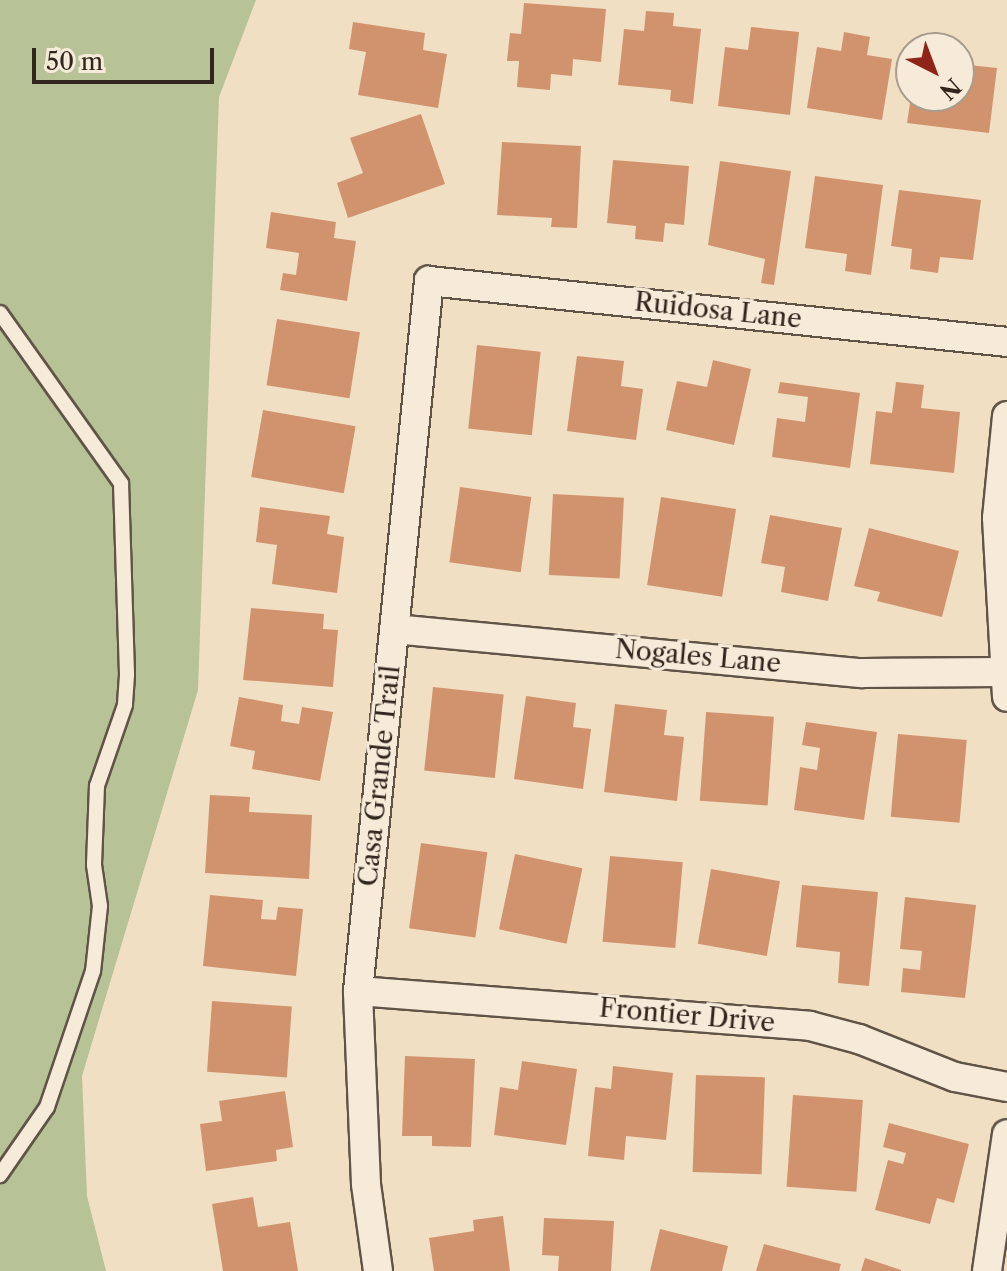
<!DOCTYPE html>
<style>
body{margin:0}
#map{position:relative;width:1007px;height:1271px;overflow:hidden;background:#f1dfc4;font-family:"Libre Caslon Text",serif}
div>[style]{position:absolute}
.green>*{inset:0;background:#b7c296}
.building>*{inset:0;background:#d1936e;transform-origin:0 0}
.roads{filter:drop-shadow(2px 0 #605447) drop-shadow(-2px 0 #605447) drop-shadow(0 2px #605447) drop-shadow(0 -2px #605447)}
.service>*{height:14px;margin:-7px;padding:0 7px;transform-origin:7px;border-radius:7px;background:#f6ead9}
.minor>*{height:28px;margin:-14px;padding:0 14px;transform-origin:14px;border-radius:14px;background:#f6ead9}
span{translate:-50% -50%;white-space:nowrap;text-align:center;line-height:1.15;-webkit-text-stroke:7px #f6ead9;paint-order:stroke}
.street-label{font-size:26px;color:#30261d}
.north{position:absolute;left:895px;top:32px;width:80px;height:80px;box-sizing:border-box;background:#f6ead9;border:2px solid #a79c8e;border-radius:50%;rotate:138deg;font-size:22px;font-weight:700;line-height:32px;text-align:center;color:#30261d}
.north::after{content:'';display:block;margin:auto;width:28px;height:36px;background:#8f2418;clip-path:polygon(50% 0,100% 100%,50% 72%,0 100%)}
.scale{position:absolute;left:32px;top:48px;width:182px;height:36px;box-sizing:border-box;border:4px solid #30261d;border-top:0;padding-left:10px;font-size:24px;line-height:28px;white-space:nowrap;color:#30261d;-webkit-text-stroke:6px #f6ead9;paint-order:stroke}
</style>
<div id="map">
<div class="green">
<div style="clip-path:polygon(0 0,256px 0,219px 97px,198px 690px,82px 1076px,87px 1196px,106px 1271px,0 1271px)"></div>
</div>
<div class="building">
<div style="clip-path:polygon(524px 3px,606px 9px,601px 62px,573px 59px,572px 76px,551px 74px,550px 90px,517px 87px,519px 61px,507px 61px,510px 33px,521px 34px)"></div>
<div style="clip-path:polygon(646px 11px,674px 13px,673px 26px,701px 29px,693px 104px,670px 101px,671px 90px,618px 85px,624px 29px,644px 31px)"></div>
<div style="clip-path:polygon(353px 22px,425px 33px,423px 50px,447px 54px,438px 108px,358px 95px,366px 52px,349px 49px)"></div>
<div style="clip-path:polygon(751px 27px,799px 32px,790px 115px,718px 106px,725px 47px,748px 50px)"></div>
<div style="clip-path:polygon(844px 32px,870px 37px,867px 55px,892px 59px,882px 120px,807px 108px,817px 47px,841px 51px)"></div>
<div style="clip-path:polygon(934px 40px,963px 43px,961px 62px,959px 48px,933px 48px)"></div>
<div style="clip-path:polygon(959px 64px,997px 68px,989px 133px,907px 123px,911px 96px,959px 96px)"></div>
<div style="clip-path:polygon(421px 114px,445px 184px,348px 218px,337px 183px,363px 173px,350px 138px)"></div>
<div style="clip-path:polygon(502px 142px,581px 146px,577px 228px,551px 227px,552px 218px,497px 215px)"></div>
<div style="clip-path:polygon(613px 160px,689px 166px,684px 225px,665px 223px,663px 242px,635px 239px,636px 226px,607px 223px)"></div>
<div style="clip-path:polygon(720px 161px,791px 171px,774px 285px,761px 283px,765px 259px,708px 245px)"></div>
<div style="clip-path:polygon(815px 176px,883px 185px,871px 275px,845px 271px,847px 254px,805px 248px)"></div>
<div style="clip-path:polygon(899px 190px,981px 200px,973px 260px,940px 257px,938px 273px,910px 269px,912px 249px,891px 246px)"></div>
<div style="clip-path:polygon(271px 212px,336px 222px,334px 238px,356px 241px,347px 301px,280px 290px,283px 273px,296px 275px,299px 253px,266px 248px)"></div>
<div style="left:277px;top:319px;width:84px;height:67px;rotate:9deg"></div>
<div style="left:477px;top:345px;width:64px;height:84px;rotate:6deg"></div>
<div style="clip-path:polygon(577px 356px,624px 361px,621px 386px,643px 389px,636px 440px,567px 431px)"></div>
<div style="clip-path:polygon(713px 360px,751px 369px,734px 445px,666px 430px,677px 381px,707px 387px)"></div>
<div style="clip-path:polygon(780px 382px,860px 393px,850px 468px,772px 457px,777px 418px,805px 422px,808px 397px,778px 393px)"></div>
<div style="clip-path:polygon(896px 382px,924px 385px,921px 408px,960px 412px,954px 473px,870px 464px,876px 411px,892px 413px)"></div>
<div style="left:263px;top:410px;width:94px;height:68px;rotate:10deg"></div>
<div style="left:460px;top:487px;width:72px;height:76px;rotate:8deg"></div>
<div style="left:553px;top:494px;width:71px;height:81px;rotate:3deg"></div>
<div style="left:661px;top:497px;width:76px;height:89px;rotate:9deg"></div>
<div style="clip-path:polygon(260px 507px,330px 516px,327px 534px,344px 537px,337px 593px,272px 584px,277px 545px,256px 542px)"></div>
<div style="clip-path:polygon(770px 515px,842px 528px,828px 601px,781px 592px,785px 567px,761px 563px)"></div>
<div style="clip-path:polygon(869px 528px,959px 551px,942px 617px,877px 601px,880px 592px,854px 586px)"></div>
<div style="clip-path:polygon(251px 608px,324px 614px,323px 629px,338px 630px,333px 687px,243px 680px)"></div>
<div style="left:433px;top:687px;width:71px;height:84px;rotate:6deg"></div>
<div style="clip-path:polygon(526px 696px,576px 703px,573px 727px,591px 729px,583px 789px,514px 779px)"></div>
<div style="clip-path:polygon(239px 697px,283px 705px,281px 721px,299px 724px,302px 707px,333px 712px,320px 781px,252px 769px,255px 751px,230px 746px)"></div>
<div style="clip-path:polygon(615px 704px,667px 710px,664px 735px,684px 737px,677px 801px,604px 792px)"></div>
<div style="left:706px;top:712px;width:68px;height:89px;rotate:4deg"></div>
<div style="clip-path:polygon(806px 722px,877px 732px,864px 820px,794px 810px,800px 767px,817px 770px,820px 748px,802px 745px)"></div>
<div style="left:898px;top:734px;width:69px;height:83px;rotate:5deg"></div>
<div style="clip-path:polygon(210px 795px,250px 797px,249px 812px,312px 815px,309px 879px,205px 873px)"></div>
<div style="left:421px;top:843px;width:67px;height:86px;rotate:8deg"></div>
<div style="left:515px;top:854px;width:69px;height:77px;rotate:12deg"></div>
<div style="left:610px;top:856px;width:73px;height:86px;rotate:5deg"></div>
<div style="left:711px;top:869px;width:70px;height:76px;rotate:10deg"></div>
<div style="clip-path:polygon(802px 885px,878px 892px,869px 986px,838px 983px,840px 952px,796px 947px)"></div>
<div style="clip-path:polygon(210px 895px,263px 900px,261px 919px,276px 920px,278px 907px,303px 909px,296px 976px,203px 966px)"></div>
<div style="clip-path:polygon(905px 897px,976px 905px,965px 998px,901px 992px,903px 968px,920px 970px,922px 951px,900px 949px)"></div>
<div style="left:212px;top:1001px;width:80px;height:71px;rotate:4deg"></div>
<div style="clip-path:polygon(405px 1056px,475px 1059px,471px 1147px,432px 1146px,432px 1136px,402px 1136px)"></div>
<div style="clip-path:polygon(522px 1061px,577px 1069px,566px 1145px,494px 1135px,500px 1087px,518px 1090px)"></div>
<div style="clip-path:polygon(613px 1066px,673px 1073px,666px 1140px,626px 1136px,624px 1160px,588px 1156px,595px 1087px,611px 1089px)"></div>
<div style="left:696px;top:1075px;width:69px;height:97px;rotate:2deg"></div>
<div style="clip-path:polygon(285px 1091px,293px 1147px,276px 1150px,277px 1161px,206px 1171px,200px 1124px,222px 1121px,219px 1101px)"></div>
<div style="left:793px;top:1095px;width:70px;height:92px;rotate:4deg"></div>
<div style="clip-path:polygon(889px 1123px,969px 1144px,954px 1203px,937px 1198px,930px 1224px,875px 1210px,888px 1160px,903px 1164px,906px 1153px,883px 1147px)"></div>
<div style="clip-path:polygon(253px 1197px,258px 1227px,290px 1222px,298px 1271px,223px 1271px,212px 1204px)"></div>
<div style="clip-path:polygon(503px 1216px,510px 1271px,434px 1271px,429px 1238px,474px 1231px,473px 1220px)"></div>
<div style="clip-path:polygon(544px 1218px,614px 1221px,611px 1271px,558px 1271px,559px 1256px,542px 1255px)"></div>
<div style="clip-path:polygon(660px 1229px,728px 1246px,722px 1271px,650px 1271px)"></div>
<div style="clip-path:polygon(764px 1244px,841px 1264px,839px 1271px,756px 1271px)"></div>
<div style="clip-path:polygon(865px 1258px,901px 1270px,901px 1271px,861px 1271px)"></div>
</div>
<div class="roads">
<div class="service">
<div style="left:0;top:313px;width:209px;rotate:54.6deg"></div>
<div style="left:121px;top:483px;width:192px;rotate:88.2deg"></div>
<div style="left:127px;top:675px;width:30px;rotate:94deg"></div>
<div style="left:125px;top:705px;width:86px;rotate:109.1deg"></div>
<div style="left:97px;top:786px;width:79px;rotate:92.2deg"></div>
<div style="left:94px;top:865px;width:41px;rotate:81.7deg"></div>
<div style="left:100px;top:906px;width:65px;rotate:96.1deg"></div>
<div style="left:93px;top:971px;width:144px;rotate:108.7deg"></div>
<div style="left:47px;top:1107px;width:83px;rotate:124.7deg"></div>
</div>
<div class="minor">
<div style="left:1007px;top:416px;width:102px;rotate:95.6deg"></div>
<div style="left:997px;top:518px;width:179px;rotate:86.8deg"></div>
<div style="left:394px;top:629px;width:471px;rotate:5.4deg"></div>
<div style="left:863px;top:673px;width:140px;rotate:-0.4deg"></div>
<div style="left:358px;top:991px;width:453px;rotate:4.4deg"></div>
<div style="left:810px;top:1026px;width:51px;rotate:14.9deg"></div>
<div style="left:859px;top:1039px;width:103px;rotate:21.6deg"></div>
<div style="left:955px;top:1077px;width:53px;rotate:10.9deg"></div>
<div style="left:378px;top:1271px;width:88px;rotate:-97.9deg"></div>
<div style="left:366px;top:1184px;width:193px;rotate:-92.4deg"></div>
<div style="left:358px;top:991px;width:714px;rotate:-84.29deg"></div>
<div style="left:429px;top:281px;width:581px;rotate:6.02deg"></div>
<div style="left:987px;top:1271px;width:138px;rotate:-81.7deg"></div>
</div>
</div>
<div class="street-label">
<span style="left:718px;top:311px;rotate:6deg">Ruidosa Lane</span>
<span style="left:698px;top:657px;rotate:5deg">Nogales Lane</span>
<span style="left:380px;top:776px;rotate:-84deg">Casa Grande Trail</span>
<span style="left:687px;top:1016px;rotate:5deg">Frontier Drive</span>
</div>
<div class="north">N</div>
<div class="scale">50 m</div>
</div>
